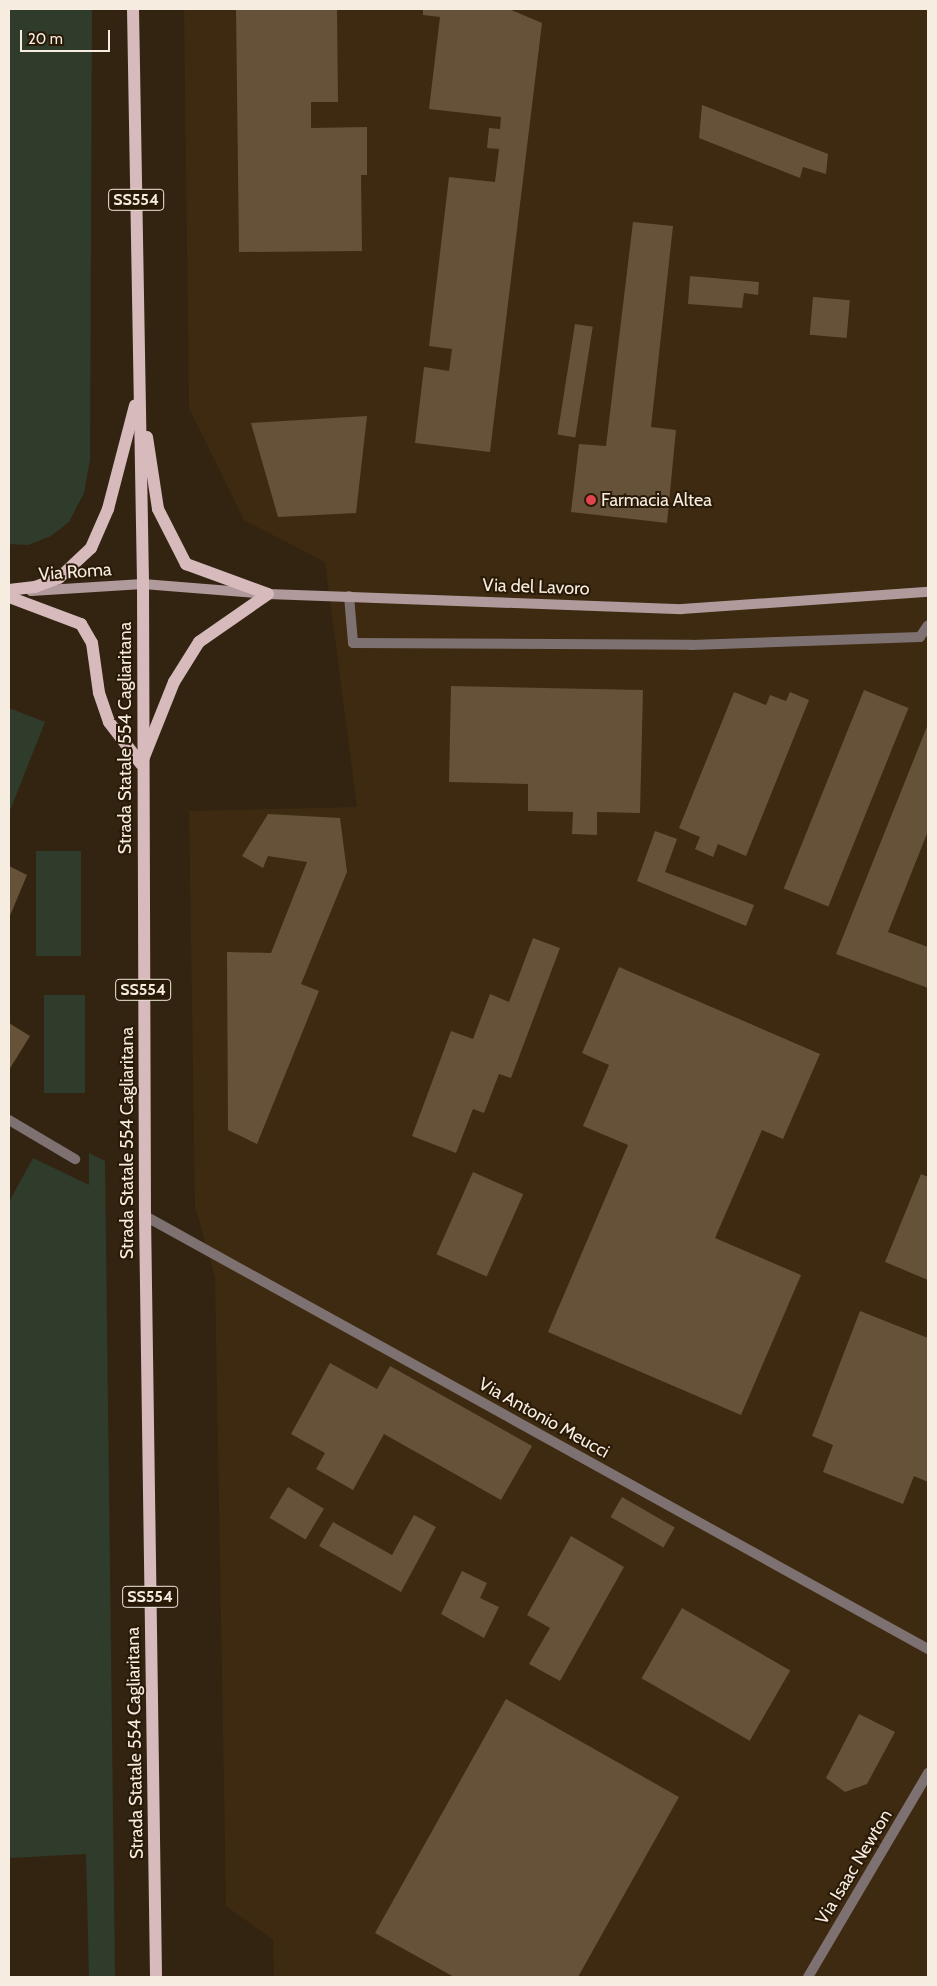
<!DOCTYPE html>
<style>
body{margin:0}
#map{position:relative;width:937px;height:1986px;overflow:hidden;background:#332411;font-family:Cabin,sans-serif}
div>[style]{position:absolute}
.built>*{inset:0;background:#3d2a10}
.green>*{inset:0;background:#2f3b2b;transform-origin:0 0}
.building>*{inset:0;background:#665239;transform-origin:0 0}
.lane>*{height:10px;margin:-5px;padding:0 5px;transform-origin:5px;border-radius:5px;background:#7e7171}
.street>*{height:10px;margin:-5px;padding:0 5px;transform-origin:5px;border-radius:5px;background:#7e7171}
.secondary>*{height:10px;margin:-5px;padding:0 5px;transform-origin:5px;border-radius:5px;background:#b09a9c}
.primary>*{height:12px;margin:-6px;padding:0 6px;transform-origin:6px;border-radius:6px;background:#d7bbbc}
.dots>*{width:14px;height:14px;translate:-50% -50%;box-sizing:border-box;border:2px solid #291a07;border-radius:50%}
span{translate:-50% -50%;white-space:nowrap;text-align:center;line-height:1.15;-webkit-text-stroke:4px #291a07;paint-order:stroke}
.shield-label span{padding:1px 4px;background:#291a07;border:1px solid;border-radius:4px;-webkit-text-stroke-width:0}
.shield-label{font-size:16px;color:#f6ece0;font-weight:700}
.poi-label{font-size:18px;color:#f6ece0}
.left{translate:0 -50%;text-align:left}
.street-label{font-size:18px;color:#f6ece0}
.frame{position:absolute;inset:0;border:10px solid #f6ece0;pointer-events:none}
.scale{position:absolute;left:20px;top:30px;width:90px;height:22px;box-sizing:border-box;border:2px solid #f6ece0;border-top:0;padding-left:6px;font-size:15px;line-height:18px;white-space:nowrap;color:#f6ece0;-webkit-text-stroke:4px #291a07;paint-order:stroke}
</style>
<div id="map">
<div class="built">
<div style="clip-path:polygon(184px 9px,928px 9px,928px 1977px,274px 1977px,273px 1940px,226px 1906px,215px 1277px,195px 1206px,189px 811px,357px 807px,325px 562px,244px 520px,189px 408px)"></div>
</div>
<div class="green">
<div style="clip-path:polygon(9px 9px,92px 9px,90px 460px,84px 493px,69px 522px,51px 536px,28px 545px,9px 544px)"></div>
<div style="clip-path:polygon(9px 708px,45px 722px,9px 813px)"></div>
<div style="left:81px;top:851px;width:105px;height:45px;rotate:90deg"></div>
<div style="left:44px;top:995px;width:41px;height:98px"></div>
<div style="clip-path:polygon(89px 1153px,105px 1161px,115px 1977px,89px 1977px,86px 1854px,9px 1858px,9px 1202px,33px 1158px,89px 1185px)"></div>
</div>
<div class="building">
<div style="clip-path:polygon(236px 9px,337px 9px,338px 102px,311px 102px,311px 128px,367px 127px,367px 175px,361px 175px,362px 251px,239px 252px)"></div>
<div style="clip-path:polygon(423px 9px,509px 9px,542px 23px,490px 452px,415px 443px,424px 367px,449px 371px,452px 349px,429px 346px,449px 177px,495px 182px,499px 149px,487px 148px,489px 128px,500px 129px,501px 117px,429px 109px,440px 17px,423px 15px)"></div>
<div style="clip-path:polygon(702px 105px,828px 154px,826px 174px,803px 167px,800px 178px,699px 138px)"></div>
<div style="clip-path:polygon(633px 222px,673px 226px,651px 427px,676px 430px,667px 523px,571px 512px,579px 444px,606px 446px)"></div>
<div style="clip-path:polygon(690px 276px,759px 282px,758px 295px,744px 293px,742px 308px,688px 304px)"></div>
<div style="left:813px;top:297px;width:37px;height:38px;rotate:5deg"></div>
<div style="left:575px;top:324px;width:18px;height:112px;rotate:9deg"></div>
<div style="clip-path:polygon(367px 416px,356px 513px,278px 517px,251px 423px)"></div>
<div style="clip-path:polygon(451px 686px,643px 690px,640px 813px,597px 812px,597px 835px,572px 834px,573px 812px,528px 811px,528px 784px,449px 782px)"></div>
<div style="left:864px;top:690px;width:48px;height:214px;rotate:22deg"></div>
<div style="clip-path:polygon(734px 692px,766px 705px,770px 695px,786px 701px,790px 692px,809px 700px,746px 856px,718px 844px,713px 857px,695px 849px,700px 837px,679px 828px)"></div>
<div style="clip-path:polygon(928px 724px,928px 831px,888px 932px,928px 947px,928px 988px,836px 954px)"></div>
<div style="clip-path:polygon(268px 814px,340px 818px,347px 872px,301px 984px,319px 991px,257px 1144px,228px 1130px,227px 952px,271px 953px,307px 862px,268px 856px,263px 868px,242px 856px)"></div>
<div style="clip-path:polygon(655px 831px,677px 839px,665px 872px,754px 905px,746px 926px,637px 881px)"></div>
<div style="clip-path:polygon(9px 866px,27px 875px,9px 918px)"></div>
<div style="clip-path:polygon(533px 938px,560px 948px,511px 1078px,499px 1074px,484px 1113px,473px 1109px,456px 1153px,412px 1136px,451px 1031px,473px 1039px,490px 994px,509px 1002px)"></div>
<div style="clip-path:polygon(619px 967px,820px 1054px,783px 1139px,762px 1130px,715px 1238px,801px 1275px,741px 1415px,548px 1332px,628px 1145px,583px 1126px,609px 1065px,582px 1053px)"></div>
<div style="clip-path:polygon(9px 1023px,30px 1036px,9px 1070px)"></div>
<div style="left:473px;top:1172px;width:55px;height:90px;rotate:24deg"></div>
<div style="clip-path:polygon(921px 1174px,928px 1177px,928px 1280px,885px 1262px)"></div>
<div style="clip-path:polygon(860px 1311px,928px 1338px,928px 1482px,914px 1476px,903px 1504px,823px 1472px,833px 1445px,812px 1436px)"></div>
<div style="clip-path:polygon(330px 1363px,377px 1389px,390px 1366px,532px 1446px,501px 1500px,384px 1434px,353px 1490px,316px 1469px,325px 1453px,291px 1434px)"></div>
<div style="left:288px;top:1487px;width:42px;height:36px;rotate:31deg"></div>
<div style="left:622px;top:1497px;width:61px;height:23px;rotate:30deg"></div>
<div style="clip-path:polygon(414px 1515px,436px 1527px,401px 1592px,319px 1546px,333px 1522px,392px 1555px)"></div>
<div style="clip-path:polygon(571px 1536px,624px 1567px,560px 1681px,529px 1664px,550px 1628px,527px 1615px)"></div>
<div style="clip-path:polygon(462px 1571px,487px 1583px,480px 1598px,499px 1607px,484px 1638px,441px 1614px)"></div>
<div style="left:682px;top:1608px;width:125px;height:81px;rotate:30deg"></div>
<div style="clip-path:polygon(506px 1699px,679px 1797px,578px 1977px,454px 1977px,375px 1933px)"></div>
<div style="clip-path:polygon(859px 1714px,895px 1732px,867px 1784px,845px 1792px,826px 1778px)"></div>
</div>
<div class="lane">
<div style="left:349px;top:596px;width:47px;rotate:85.1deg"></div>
<div style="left:353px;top:643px;width:338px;rotate:0.3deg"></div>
<div style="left:691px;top:645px;width:229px;rotate:-2deg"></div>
<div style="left:920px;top:637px;width:14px;rotate:-56deg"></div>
</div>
<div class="street">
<div style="left:9px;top:1120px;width:77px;rotate:30.6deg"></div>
<div style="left:145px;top:1216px;width:895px;rotate:28.94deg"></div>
<div style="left:808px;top:1977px;width:237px;rotate:-59.5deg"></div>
</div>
<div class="secondary">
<div style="left:31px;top:591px;width:112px;rotate:-3.6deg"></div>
<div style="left:143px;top:584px;width:125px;rotate:4.6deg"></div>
<div style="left:268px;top:594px;width:414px;rotate:2.1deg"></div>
<div style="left:682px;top:609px;width:247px;rotate:-4deg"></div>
</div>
<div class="primary">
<div style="left:133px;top:9px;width:575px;rotate:89deg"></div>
<div style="left:143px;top:584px;width:632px;rotate:89.82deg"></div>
<div style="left:145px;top:1216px;width:761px;rotate:89.17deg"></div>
<div style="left:147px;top:437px;width:73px;rotate:81.3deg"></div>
<div style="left:158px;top:509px;width:62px;rotate:63deg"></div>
<div style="left:186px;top:564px;width:87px;rotate:20.1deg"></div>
<div style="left:9px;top:590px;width:26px;rotate:-7deg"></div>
<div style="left:35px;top:587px;width:26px;rotate:-21deg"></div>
<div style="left:59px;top:578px;width:44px;rotate:-43.2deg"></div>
<div style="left:91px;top:548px;width:43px;rotate:-66.4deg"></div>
<div style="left:108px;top:509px;width:107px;rotate:-75.4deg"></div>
<div style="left:9px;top:597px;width:77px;rotate:20.6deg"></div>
<div style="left:81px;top:624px;width:22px;rotate:60deg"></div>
<div style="left:92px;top:643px;width:50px;rotate:82deg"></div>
<div style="left:99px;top:693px;width:31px;rotate:71deg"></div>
<div style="left:109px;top:722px;width:53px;rotate:52.7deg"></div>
<div style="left:144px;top:757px;width:81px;rotate:-68.2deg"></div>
<div style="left:174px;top:682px;width:47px;rotate:-58deg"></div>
<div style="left:199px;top:642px;width:84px;rotate:-34.8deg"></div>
</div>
<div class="dots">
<div style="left:591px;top:500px;background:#e0444e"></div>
</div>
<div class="shield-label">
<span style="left:136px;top:200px">SS554</span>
<span style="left:143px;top:990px">SS554</span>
<span style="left:150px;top:1597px">SS554</span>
</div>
<div class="poi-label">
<span class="left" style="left:601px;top:500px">Farmacia Altea</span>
</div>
<div class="street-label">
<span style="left:75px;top:572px;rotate:-4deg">Via Roma</span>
<span style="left:536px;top:587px;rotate:2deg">Via del Lavoro</span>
<span style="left:125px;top:738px;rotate:-90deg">Strada Statale 554 Cagliaritana</span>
<span style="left:127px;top:1143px;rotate:-90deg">Strada Statale 554 Cagliaritana</span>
<span style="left:544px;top:1418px;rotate:29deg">Via Antonio Meucci</span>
<span style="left:135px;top:1743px;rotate:-91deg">Strada Statale 554 Cagliaritana</span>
<span style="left:854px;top:1867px;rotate:-59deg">Via Isaac Newton</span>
</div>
<div class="frame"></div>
<div class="scale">20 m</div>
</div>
